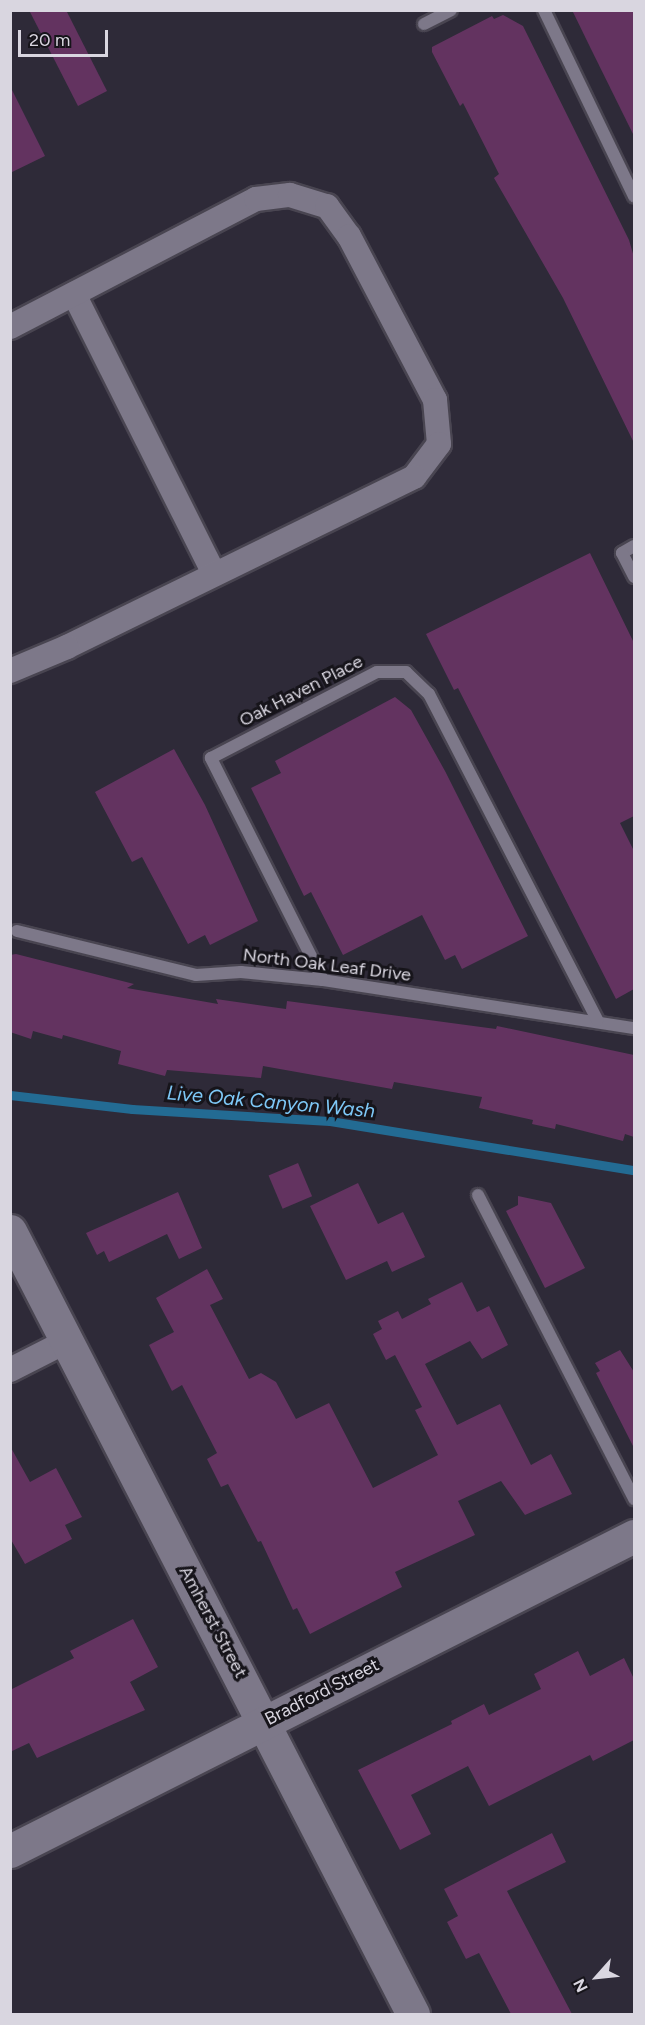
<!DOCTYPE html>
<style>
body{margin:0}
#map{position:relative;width:645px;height:2025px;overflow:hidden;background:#2e2a38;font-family:Figtree,sans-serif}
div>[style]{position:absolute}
.stream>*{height:9px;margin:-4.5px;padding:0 4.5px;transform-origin:4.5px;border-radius:4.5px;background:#236b93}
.building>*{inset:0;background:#633360;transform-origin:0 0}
.roads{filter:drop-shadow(2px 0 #494551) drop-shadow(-2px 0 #494551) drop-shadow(0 2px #494551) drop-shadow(0 -2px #494551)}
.lane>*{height:12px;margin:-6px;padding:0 6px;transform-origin:6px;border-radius:6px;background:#7d7889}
.street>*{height:24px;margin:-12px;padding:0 12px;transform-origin:12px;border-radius:12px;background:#7d7889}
.secondary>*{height:33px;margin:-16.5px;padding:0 16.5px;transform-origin:16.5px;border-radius:16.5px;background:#7d7889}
span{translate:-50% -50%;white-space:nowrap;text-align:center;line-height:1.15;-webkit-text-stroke:6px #16141a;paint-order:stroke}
.street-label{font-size:18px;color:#d9d6e0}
.water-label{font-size:20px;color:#7ec8f7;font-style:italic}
.frame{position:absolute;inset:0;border:12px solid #d9d6e0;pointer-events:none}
.north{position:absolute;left:567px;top:1947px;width:60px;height:60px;-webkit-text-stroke:4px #16141a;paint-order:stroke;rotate:243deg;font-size:16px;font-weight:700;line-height:24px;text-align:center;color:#d9d6e0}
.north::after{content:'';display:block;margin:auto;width:21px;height:27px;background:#d9d6e0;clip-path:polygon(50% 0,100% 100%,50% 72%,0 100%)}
.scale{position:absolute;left:18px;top:30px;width:90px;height:27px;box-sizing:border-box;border:3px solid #d9d6e0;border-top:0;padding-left:8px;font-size:18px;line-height:21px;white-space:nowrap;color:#d9d6e0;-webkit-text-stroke:4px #16141a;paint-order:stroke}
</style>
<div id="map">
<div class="stream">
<div style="left:10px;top:1095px;width:123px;rotate:6.5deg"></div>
<div style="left:132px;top:1109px;width:198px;rotate:3.5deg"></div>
<div style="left:330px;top:1121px;width:308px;rotate:9.2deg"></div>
</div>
<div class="building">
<div style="clip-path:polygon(29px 10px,66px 10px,107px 91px,78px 106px)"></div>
<div style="clip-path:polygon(572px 10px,634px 10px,634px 136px,591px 49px)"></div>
<div style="clip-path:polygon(503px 15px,523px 26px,629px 240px,634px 257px,634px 443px,563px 298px,494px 178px,499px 174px,463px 103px,460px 106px,432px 52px,432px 47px,492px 16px,494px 19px)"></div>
<div style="clip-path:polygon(10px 86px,45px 156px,10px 173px)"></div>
<div style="clip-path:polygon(590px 553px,634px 643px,634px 816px,620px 823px,634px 851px,634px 989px,616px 999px,458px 688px,454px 690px,426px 634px)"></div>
<div style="clip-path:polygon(395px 697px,411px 710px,445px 771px,528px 936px,462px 969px,455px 955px,445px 960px,422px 915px,343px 955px,311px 892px,304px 896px,251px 788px,281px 773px,275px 761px)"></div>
<div style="clip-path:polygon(174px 749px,205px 805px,258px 921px,210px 945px,205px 935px,188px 944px,142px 857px,132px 862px,95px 792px)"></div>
<div style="clip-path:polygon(16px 954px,134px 984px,127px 988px,218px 1004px,216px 999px,286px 1009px,287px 1001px,496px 1029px,497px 1026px,634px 1055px,634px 1137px,625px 1134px,623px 1141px,556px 1124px,555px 1129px,532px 1124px,533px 1120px,479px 1108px,482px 1097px,394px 1082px,392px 1089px,263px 1066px,261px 1078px,167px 1070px,165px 1076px,118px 1064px,121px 1051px,63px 1035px,62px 1039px,33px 1031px,31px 1039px,10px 1032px,10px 955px)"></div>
<div style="left:298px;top:1163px;width:36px;height:32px;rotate:67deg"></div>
<div style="clip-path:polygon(358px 1183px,378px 1224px,403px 1212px,425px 1257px,392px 1272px,387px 1261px,346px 1280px,310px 1206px)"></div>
<div style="clip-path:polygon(178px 1192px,202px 1248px,179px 1259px,167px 1234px,109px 1262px,104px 1251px,97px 1255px,86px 1233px)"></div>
<div style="clip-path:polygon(518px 1196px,551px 1203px,585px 1268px,545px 1288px,506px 1211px,518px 1205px)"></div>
<div style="clip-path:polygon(207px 1269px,223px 1299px,210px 1305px,249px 1379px,261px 1373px,276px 1382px,296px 1419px,329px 1403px,373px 1488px,438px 1455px,415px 1410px,422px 1407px,395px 1355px,386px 1360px,373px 1334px,382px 1329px,378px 1321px,398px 1311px,402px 1319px,431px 1304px,428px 1299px,462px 1282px,477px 1312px,489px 1306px,508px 1345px,482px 1359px,470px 1341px,425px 1364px,457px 1425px,500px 1404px,531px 1465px,551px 1454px,572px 1494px,525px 1515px,501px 1481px,458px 1501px,475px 1535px,395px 1572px,402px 1587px,310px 1634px,297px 1608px,293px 1610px,261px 1541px,258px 1542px,228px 1484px,221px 1487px,207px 1459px,217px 1453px,182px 1385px,172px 1391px,149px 1345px,174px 1332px,156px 1298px)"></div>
<div style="clip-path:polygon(620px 1350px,634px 1372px,634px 1448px,596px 1373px,600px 1371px,595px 1363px)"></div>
<div style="clip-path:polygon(10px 1446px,30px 1482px,56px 1468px,82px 1517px,65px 1525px,72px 1539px,25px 1564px,10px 1538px)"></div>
<div style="clip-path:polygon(133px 1619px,158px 1667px,130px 1682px,145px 1710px,37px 1758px,29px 1743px,10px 1752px,10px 1690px,74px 1658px,70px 1651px)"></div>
<div style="clip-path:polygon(578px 1651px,590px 1676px,624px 1658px,634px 1679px,634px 1740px,593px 1761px,590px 1755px,489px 1806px,468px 1766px,411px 1795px,431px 1834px,400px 1850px,358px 1770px,452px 1724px,451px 1721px,484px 1704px,489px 1715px,541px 1689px,534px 1674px)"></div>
<div style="clip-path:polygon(552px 1833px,566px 1862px,507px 1891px,572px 2014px,511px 2014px,479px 1953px,466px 1959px,447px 1922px,458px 1916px,444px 1889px)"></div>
</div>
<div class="roads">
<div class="lane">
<div style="left:544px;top:10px;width:207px;rotate:64.2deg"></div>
<div style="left:424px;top:24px;width:30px;rotate:-27deg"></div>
<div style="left:634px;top:546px;width:14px;rotate:150deg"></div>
<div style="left:622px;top:553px;width:27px;rotate:63deg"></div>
<div style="left:17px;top:931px;width:184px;rotate:13.8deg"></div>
<div style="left:196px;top:975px;width:45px;rotate:-3.8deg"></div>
<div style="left:241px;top:972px;width:82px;rotate:5.6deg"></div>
<div style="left:323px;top:980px;width:315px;rotate:8.8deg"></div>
<div style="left:323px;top:980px;width:249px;rotate:-116.8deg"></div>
<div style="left:211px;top:758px;width:187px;rotate:-27.4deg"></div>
<div style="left:377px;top:672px;width:29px"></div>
<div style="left:406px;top:672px;width:32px;rotate:44deg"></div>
<div style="left:429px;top:694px;width:367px;rotate:62.7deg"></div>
<div style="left:478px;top:1195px;width:342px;rotate:62.8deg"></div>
</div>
<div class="street">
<div style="left:74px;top:294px;width:313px;rotate:63.4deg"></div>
<div style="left:10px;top:327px;width:277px;rotate:-27.5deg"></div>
<div style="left:256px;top:199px;width:34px;rotate:-7deg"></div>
<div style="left:290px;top:195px;width:39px;rotate:17deg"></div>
<div style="left:327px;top:206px;width:37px;rotate:54deg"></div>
<div style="left:349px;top:236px;width:185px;rotate:62.3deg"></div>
<div style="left:435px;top:400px;width:44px;rotate:84.8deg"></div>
<div style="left:439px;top:444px;width:41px;rotate:127.1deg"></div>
<div style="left:414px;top:477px;width:386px;rotate:153.9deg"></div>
<div style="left:67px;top:647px;width:62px;rotate:157.2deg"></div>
<div style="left:10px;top:1370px;width:64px;rotate:-27deg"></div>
</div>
<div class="secondary">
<div style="left:10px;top:1231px;width:881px;rotate:62.77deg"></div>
<div style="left:10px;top:1851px;width:699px;rotate:-26.78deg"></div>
</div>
</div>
<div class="street-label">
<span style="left:301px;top:691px;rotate:-27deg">Oak Haven Place</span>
<span style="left:327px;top:965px;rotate:7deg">North Oak Leaf Drive</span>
<span style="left:213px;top:1622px;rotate:62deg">Amherst Street</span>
<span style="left:322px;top:1692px;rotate:-27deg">Bradford Street</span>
</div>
<div class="water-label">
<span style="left:271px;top:1102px;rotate:5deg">Live Oak Canyon Wash</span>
</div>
<div class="frame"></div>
<div class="north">N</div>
<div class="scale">20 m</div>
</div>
